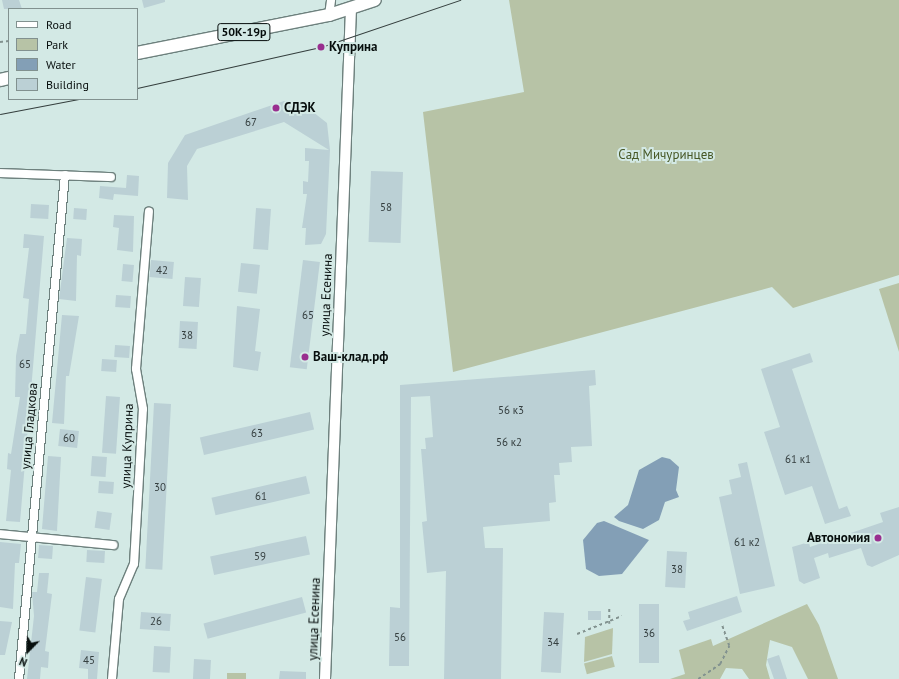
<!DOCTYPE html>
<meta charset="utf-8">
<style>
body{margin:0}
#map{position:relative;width:899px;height:679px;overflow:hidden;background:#d3e9e5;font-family:"PT Sans",sans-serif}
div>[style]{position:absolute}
.green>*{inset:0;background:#b7c3a6;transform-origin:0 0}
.water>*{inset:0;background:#839fb6}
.building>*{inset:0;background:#bbd0d5;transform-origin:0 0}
.path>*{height:1.5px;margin-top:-0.75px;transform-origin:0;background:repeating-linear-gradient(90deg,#82928f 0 3px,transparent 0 6px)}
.roads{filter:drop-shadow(1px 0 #6d807d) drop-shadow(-1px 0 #6d807d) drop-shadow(0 1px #6d807d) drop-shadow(0 -1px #6d807d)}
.minor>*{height:8px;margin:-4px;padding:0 4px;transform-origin:4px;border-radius:4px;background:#fff}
.tertiary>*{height:10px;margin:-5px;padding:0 5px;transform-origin:5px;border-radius:5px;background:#fff}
.primary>*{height:12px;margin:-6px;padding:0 6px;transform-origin:6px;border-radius:6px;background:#fff}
.tram>*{height:1px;margin:-0.5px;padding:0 0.5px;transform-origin:0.5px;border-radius:0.5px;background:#343e3d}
.dots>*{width:11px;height:11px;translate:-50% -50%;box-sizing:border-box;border:2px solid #d3e9e5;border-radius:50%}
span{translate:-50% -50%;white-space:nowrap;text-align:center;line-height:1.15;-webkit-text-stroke:4px #d3e9e5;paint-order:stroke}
.number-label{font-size:11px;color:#343e3f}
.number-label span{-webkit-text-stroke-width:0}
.shield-label span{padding:1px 3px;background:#d3e9e5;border:1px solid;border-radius:3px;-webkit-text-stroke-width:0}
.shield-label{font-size:12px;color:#070e0d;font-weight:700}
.poi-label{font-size:13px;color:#070e0d;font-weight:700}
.left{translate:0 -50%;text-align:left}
.right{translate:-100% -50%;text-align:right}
.park-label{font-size:13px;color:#475826}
.street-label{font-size:13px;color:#070e0d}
.legend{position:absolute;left:8px;top:8px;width:130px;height:92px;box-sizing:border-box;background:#d3e9e5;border:1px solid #81918f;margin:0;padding:5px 7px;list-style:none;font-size:12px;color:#070e0d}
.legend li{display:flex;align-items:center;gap:8px;height:20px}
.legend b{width:20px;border:1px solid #81918f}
.north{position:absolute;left:8px;top:631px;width:40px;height:40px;-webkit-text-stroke:3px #d3e9e5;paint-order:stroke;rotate:203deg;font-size:11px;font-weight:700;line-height:16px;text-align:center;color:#070e0d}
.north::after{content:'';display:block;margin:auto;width:14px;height:18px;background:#070e0d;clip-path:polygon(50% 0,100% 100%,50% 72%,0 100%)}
</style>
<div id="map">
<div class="green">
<div style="clip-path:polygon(509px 0,899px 0,899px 275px,793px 308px,772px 287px,453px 372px,423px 112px,524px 92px)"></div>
<div style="clip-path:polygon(899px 283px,899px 352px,879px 289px)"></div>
<div style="clip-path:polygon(807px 604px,819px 625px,838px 679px,808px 679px,792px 647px,770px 640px,766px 665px,770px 679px,749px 679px,742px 669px,726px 668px,720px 679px,670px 679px,685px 674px,679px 650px,711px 639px,713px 646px)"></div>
<div style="clip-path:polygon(613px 628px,612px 654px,584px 662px,585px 637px)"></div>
<div style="left:612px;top:656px;width:11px;height:29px;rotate:75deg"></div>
<div style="left:227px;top:673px;width:19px;height:6px"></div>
</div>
<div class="water">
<div style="clip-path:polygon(662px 457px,670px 459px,679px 467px,676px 490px,679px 497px,665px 502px,659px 520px,643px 529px,619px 521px,614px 517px,628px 505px,639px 470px)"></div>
<div style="clip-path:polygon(604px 521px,649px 540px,622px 574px,599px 576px,586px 569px,583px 540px,597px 523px)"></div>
</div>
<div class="building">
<div style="clip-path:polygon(2px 0,19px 0,22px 9px,4px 9px)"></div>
<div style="clip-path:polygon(142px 0,165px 0,165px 2px,144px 8px)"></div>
<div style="clip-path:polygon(284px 101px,308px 108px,327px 123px,330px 150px,326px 234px,321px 244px,305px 245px,306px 228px,302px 228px,307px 194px,303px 194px,303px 181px,308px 182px,309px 161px,305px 161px,305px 148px,329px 150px,284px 122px,197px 149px,187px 166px,188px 200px,167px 198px,168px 163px,185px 135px)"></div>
<div style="left:371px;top:171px;width:32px;height:71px;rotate:2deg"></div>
<div style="clip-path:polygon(127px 175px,139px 176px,138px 196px,114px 194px,113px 200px,99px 198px,100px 186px,126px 188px)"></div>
<div style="left:31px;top:204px;width:18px;height:14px;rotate:3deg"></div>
<div style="left:74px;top:208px;width:13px;height:11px;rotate:4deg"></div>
<div style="left:256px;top:208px;width:15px;height:41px;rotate:4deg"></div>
<div style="clip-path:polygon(114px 215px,134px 216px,133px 252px,117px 250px,119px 228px,113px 227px)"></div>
<div style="clip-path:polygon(24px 234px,44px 236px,20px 522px,6px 521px,11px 470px,7px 469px,8px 453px,11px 454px,20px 397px,15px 397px,16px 356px,20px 334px,26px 334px,29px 299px,23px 298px,29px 248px,23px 248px)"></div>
<div style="clip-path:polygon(67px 238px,82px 239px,81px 256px,77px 255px,76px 301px,59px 299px)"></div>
<div style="left:151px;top:260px;width:23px;height:17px;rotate:5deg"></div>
<div style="left:303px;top:260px;width:17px;height:108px;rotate:7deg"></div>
<div style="left:241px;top:263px;width:19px;height:29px;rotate:6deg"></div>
<div style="left:123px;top:264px;width:11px;height:17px;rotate:5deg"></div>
<div style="left:185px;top:277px;width:16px;height:29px;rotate:4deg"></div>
<div style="left:116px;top:295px;width:15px;height:12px;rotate:4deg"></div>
<div style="clip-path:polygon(237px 306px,260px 309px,255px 351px,261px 352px,258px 371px,233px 367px)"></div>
<div style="clip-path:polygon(62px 315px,79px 316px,69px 376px,66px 376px,64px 424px,52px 423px)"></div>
<div style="left:180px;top:321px;width:18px;height:27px;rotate:3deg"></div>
<div style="left:115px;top:345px;width:15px;height:12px;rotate:4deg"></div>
<div style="clip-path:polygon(810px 353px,813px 362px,792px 369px,839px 509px,847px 506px,851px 516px,825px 524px,812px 486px,785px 495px,764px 432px,780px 427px,761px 369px)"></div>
<div style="left:102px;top:359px;width:15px;height:12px;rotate:4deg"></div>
<div style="clip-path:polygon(595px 370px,596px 385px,589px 386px,592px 446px,571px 447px,572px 462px,559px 463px,560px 475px,554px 475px,556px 502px,549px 503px,550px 521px,483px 527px,485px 548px,503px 548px,501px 679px,444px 679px,446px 571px,427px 573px,422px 522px,427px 521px,421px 449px,426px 449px,425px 438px,433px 437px,430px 396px,411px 397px,409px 666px,389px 666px,390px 607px,400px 608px,400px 385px)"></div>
<div style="left:106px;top:396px;width:14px;height:57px;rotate:4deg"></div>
<div style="left:154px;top:403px;width:17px;height:166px;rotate:3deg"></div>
<div style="left:310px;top:412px;width:18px;height:113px;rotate:77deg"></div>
<div style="left:60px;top:429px;width:19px;height:17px;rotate:6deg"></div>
<div style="clip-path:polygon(48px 456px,61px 457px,57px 531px,42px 529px)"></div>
<div style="left:92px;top:456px;width:15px;height:20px;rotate:4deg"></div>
<div style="clip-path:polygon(747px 462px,775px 586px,740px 594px,719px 497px,732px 494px,729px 480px,741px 477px,738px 464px)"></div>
<div style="left:306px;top:476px;width:18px;height:97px;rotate:77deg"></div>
<div style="left:99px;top:481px;width:15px;height:12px;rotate:4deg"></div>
<div style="clip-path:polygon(899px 507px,899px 555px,872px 567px,867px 565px,861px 548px,829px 558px,828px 553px,814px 558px,820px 578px,804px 584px,799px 581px,792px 547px,809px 542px,810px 547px,883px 522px,880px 513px)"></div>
<div style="left:97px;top:511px;width:15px;height:17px;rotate:8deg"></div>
<div style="left:306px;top:536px;width:19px;height:98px;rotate:78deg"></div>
<div style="clip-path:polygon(0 542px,21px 544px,19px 563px,15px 563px,13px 609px,0 607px)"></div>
<div style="left:39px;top:545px;width:14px;height:13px;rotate:4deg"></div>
<div style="left:87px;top:550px;width:18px;height:12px;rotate:3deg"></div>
<div style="left:667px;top:551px;width:20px;height:36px;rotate:3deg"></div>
<div style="clip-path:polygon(39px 573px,49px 573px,47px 593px,52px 594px,45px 651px,49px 652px,48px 668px,41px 667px,40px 679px,27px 679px,34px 616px,32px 592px,37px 592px)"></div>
<div style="left:86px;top:577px;width:16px;height:54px;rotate:7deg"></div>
<div style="clip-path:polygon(737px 596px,742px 612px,687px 631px,683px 621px,690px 619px,688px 612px)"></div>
<div style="left:302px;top:597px;width:16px;height:102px;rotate:75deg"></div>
<div style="left:639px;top:604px;width:20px;height:59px"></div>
<div style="left:588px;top:611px;width:13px;height:9px"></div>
<div style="left:141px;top:612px;width:30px;height:17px;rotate:4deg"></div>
<div style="left:544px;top:612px;width:20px;height:60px;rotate:3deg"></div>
<div style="clip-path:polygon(0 621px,12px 622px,5px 655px,0 655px)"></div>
<div style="left:154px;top:646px;width:17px;height:26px;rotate:3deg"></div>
<div style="clip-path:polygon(81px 650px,99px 652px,97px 679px,88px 679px,88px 669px,79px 668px)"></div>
<div style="clip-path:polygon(779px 655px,787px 679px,774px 679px,767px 659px)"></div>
<div style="left:194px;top:659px;width:17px;height:20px;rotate:3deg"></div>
<div style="clip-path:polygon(280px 671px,306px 672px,306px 679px,279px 679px)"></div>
</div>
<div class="path">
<div style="left:116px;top:9px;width:1px"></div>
<div style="left:0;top:42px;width:9px;rotate:-6deg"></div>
<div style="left:609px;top:624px;width:16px;rotate:-90deg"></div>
<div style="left:577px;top:634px;width:48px;rotate:-21.8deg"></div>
<div style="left:698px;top:679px;width:27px;rotate:-34deg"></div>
<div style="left:720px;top:664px;width:20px;rotate:-63deg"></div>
<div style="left:729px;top:646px;width:24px;rotate:-109deg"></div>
</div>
<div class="roads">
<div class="minor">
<div style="left:329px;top:15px;width:15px;rotate:-82deg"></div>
<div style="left:0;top:173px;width:111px;rotate:2.1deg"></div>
<div style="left:0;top:534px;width:114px;rotate:5.6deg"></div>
<div style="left:19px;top:679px;width:506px;rotate:-84.79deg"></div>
<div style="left:112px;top:679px;width:80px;rotate:-85deg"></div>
<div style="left:119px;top:599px;width:38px;rotate:-67deg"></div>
<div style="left:134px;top:564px;width:155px;rotate:-86.7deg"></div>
<div style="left:143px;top:409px;width:41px;rotate:-99.9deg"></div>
<div style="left:136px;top:369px;width:158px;rotate:-85.3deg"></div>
</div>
<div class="tertiary">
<div style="left:325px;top:679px;width:671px;rotate:-87.78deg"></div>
</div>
<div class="primary">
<div style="left:137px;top:53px;width:196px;rotate:-11.2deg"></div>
<div style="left:329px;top:15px;width:48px;rotate:-18.1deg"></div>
<div style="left:0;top:80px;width:9px;rotate:-13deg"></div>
</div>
</div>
<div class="tram">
<div style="left:137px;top:88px;width:189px;rotate:-12.6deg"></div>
<div style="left:321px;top:47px;width:147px;rotate:-18.7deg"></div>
<div style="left:0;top:114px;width:80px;rotate:-10.8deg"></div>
</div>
<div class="dots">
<div style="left:321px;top:47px;background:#992e8f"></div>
<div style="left:276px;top:108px;background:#992e8f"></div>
<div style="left:305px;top:357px;background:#992e8f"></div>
<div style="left:878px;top:538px;background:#992e8f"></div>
</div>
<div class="number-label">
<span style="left:251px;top:122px">67</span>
<span style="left:386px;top:207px">58</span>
<span style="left:162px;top:270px">42</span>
<span style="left:308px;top:315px">65</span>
<span style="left:187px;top:335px">38</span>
<span style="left:25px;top:364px">65</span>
<span style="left:511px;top:410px">56 к3</span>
<span style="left:257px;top:433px">63</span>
<span style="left:69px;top:438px">60</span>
<span style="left:509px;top:442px">56 к2</span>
<span style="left:798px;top:459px">61 к1</span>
<span style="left:160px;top:487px">30</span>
<span style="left:261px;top:496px">61</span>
<span style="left:747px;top:542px">61 к2</span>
<span style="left:260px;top:556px">59</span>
<span style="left:677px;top:569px">38</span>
<span style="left:156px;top:621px">26</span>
<span style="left:649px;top:633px">36</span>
<span style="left:400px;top:637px">56</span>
<span style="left:553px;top:642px">34</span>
<span style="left:89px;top:660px">45</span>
</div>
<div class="shield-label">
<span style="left:244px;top:32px">50К-19р</span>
</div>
<div class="poi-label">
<span class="left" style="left:329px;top:47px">Куприна</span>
<span class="left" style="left:284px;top:108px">СДЭК</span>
<span class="left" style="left:313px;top:357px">Ваш-клад.рф</span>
<span class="right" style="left:870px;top:538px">Автономия</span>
</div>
<div class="park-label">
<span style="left:666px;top:155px">Сад Мичуринцев</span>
</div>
<div class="street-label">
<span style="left:327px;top:295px;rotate:-88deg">улица Есенина</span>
<span style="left:30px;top:426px;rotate:-85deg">улица Гладкова</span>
<span style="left:128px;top:446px;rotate:-88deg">улица Куприна</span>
<span style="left:315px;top:619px;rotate:-88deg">улица Есенина</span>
</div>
<ul class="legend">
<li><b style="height:5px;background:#fff"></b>Road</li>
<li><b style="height:11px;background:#b7c3a6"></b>Park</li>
<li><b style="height:11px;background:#839fb6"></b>Water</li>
<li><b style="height:11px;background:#bbd0d5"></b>Building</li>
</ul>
<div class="north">N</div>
</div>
